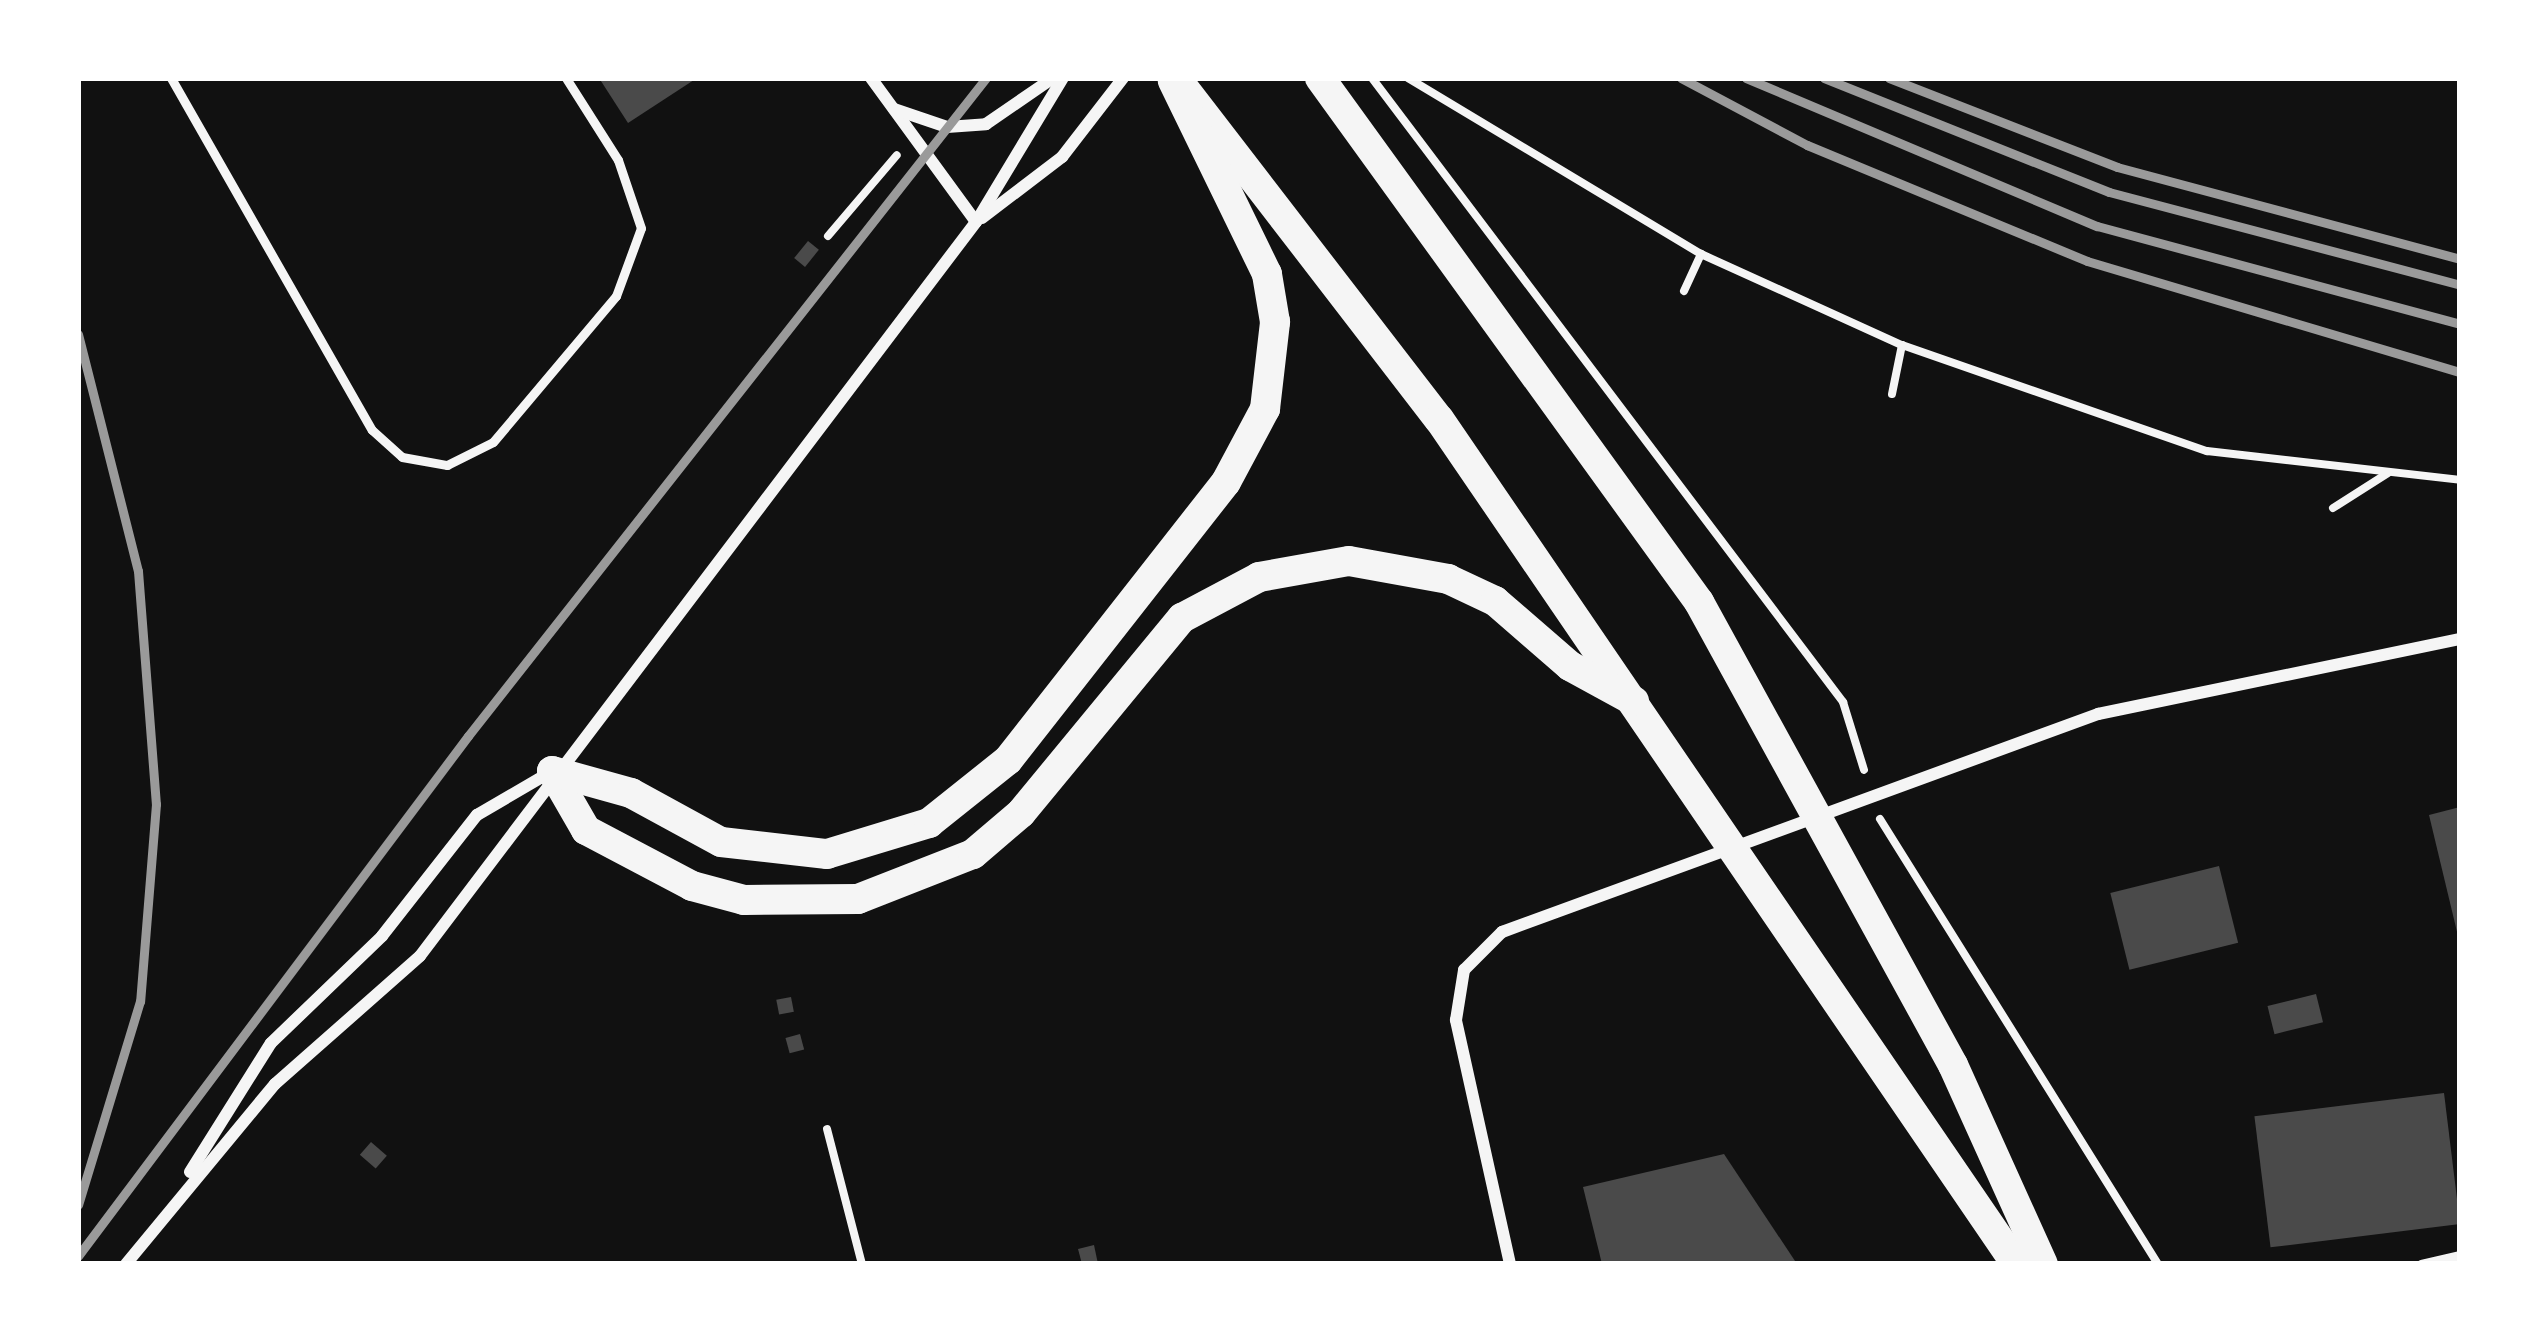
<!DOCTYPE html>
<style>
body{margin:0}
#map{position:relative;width:2538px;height:1342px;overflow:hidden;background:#111;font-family:"Noto Serif",serif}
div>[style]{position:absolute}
.building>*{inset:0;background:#4a4a4a;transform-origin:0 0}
.path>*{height:8px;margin:-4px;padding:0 4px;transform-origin:4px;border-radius:4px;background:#f5f5f5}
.service>*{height:9px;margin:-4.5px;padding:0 4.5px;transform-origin:4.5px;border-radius:4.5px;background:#f5f5f5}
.minor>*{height:12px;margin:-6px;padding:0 6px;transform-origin:6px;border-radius:6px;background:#f5f5f5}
.primary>*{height:30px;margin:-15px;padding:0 15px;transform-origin:15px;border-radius:15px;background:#f5f5f5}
.rail>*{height:9px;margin:-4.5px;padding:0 4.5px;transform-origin:4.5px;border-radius:4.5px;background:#9a9a9a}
span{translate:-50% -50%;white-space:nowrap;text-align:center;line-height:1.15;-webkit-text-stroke:12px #fff;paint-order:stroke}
.frame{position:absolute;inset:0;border:81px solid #fff;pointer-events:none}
</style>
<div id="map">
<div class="building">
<div style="clip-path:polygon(599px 78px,697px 78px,628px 123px)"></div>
<div style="left:808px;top:241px;width:14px;height:22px;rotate:39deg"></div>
<div style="clip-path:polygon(2460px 807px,2460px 936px,2458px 936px,2429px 815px)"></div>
<div style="left:2219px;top:866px;width:79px;height:112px;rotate:76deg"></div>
<div style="left:2316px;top:994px;width:29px;height:50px;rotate:76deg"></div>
<div style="left:791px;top:997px;width:15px;height:15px;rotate:79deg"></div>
<div style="left:800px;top:1034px;width:16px;height:15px;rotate:75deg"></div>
<div style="left:2444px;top:1093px;width:132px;height:191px;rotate:83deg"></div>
<div style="left:371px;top:1142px;width:21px;height:17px;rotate:41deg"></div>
<div style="clip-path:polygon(1724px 1154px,1797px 1264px,1602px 1264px,1583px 1187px)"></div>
<div style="clip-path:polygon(1094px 1245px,1098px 1264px,1082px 1264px,1078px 1249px)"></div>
</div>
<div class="path">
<div style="left:1372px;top:78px;width:782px;rotate:52.95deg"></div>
<div style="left:1843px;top:702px;width:71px;rotate:72.8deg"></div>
<div style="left:1408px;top:78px;width:342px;rotate:31deg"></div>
<div style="left:1701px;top:254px;width:221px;rotate:24.4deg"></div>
<div style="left:1902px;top:345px;width:323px;rotate:19.2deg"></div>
<div style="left:2207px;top:451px;width:255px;rotate:6.5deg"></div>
<div style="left:828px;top:236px;width:106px;rotate:-49.6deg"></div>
<div style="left:1684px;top:291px;width:41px;rotate:-65.3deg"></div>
<div style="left:1892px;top:394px;width:50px;rotate:-78.5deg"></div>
<div style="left:2333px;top:508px;width:65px;rotate:-32.5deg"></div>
<div style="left:1880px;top:819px;width:525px;rotate:58.01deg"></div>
<div style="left:827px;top:1129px;width:139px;rotate:75.5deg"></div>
</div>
<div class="service">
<div style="left:171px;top:78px;width:405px;rotate:60.3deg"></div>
<div style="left:372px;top:430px;width:40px;rotate:42deg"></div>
<div style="left:402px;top:457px;width:46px;rotate:10.1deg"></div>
<div style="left:447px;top:465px;width:51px;rotate:-26.6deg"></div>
<div style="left:493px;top:442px;width:191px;rotate:-49.9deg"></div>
<div style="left:616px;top:296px;width:72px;rotate:-69.8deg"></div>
<div style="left:641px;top:228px;width:72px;rotate:-108.7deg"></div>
<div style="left:618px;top:160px;width:97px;rotate:-122.4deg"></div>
<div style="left:2421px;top:1264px;width:40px;rotate:-13deg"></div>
</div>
<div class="minor">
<div style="left:871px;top:78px;width:178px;rotate:53.9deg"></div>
<div style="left:894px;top:109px;width:56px;rotate:18.8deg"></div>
<div style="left:947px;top:127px;width:39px;rotate:-4deg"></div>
<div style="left:986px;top:124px;width:81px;rotate:-34.5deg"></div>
<div style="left:982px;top:218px;width:101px;rotate:-37.3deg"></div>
<div style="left:1062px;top:157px;width:100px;rotate:-52.3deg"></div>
<div style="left:190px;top:1172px;width:152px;rotate:-57.9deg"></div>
<div style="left:271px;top:1043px;width:154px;rotate:-43.9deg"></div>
<div style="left:382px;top:936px;width:154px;rotate:-51.9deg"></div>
<div style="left:477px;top:815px;width:83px;rotate:-30.3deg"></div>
<div style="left:126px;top:1264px;width:234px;rotate:-50.4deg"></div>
<div style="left:275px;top:1084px;width:193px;rotate:-41.4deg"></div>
<div style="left:420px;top:956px;width:921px;rotate:-52.86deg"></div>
<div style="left:976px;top:222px;width:168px;rotate:-58.9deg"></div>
<div style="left:1510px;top:1264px;width:250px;rotate:-102.5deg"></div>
<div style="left:1456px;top:1020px;width:51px;rotate:-80.9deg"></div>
<div style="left:1464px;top:970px;width:54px;rotate:-45deg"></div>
<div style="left:1502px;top:932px;width:635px;rotate:-20.09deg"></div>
<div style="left:2098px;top:714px;width:370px;rotate:-11.7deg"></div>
</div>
<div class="primary">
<div style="left:1176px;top:78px;width:431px;rotate:52.4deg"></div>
<div style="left:1439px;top:419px;width:1023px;rotate:55.67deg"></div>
<div style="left:1320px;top:78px;width:647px;rotate:54.12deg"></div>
<div style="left:1699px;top:602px;width:528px;rotate:61.25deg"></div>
<div style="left:1953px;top:1065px;width:218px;rotate:65.7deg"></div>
<div style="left:552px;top:771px;width:68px;rotate:60deg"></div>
<div style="left:586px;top:830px;width:120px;rotate:27.8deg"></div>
<div style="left:692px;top:886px;width:54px;rotate:15.1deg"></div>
<div style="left:744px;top:900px;width:114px;rotate:-0.5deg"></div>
<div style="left:858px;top:899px;width:123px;rotate:-21.4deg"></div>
<div style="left:973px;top:854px;width:63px;rotate:-40.5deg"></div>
<div style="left:1021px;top:813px;width:253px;rotate:-50.5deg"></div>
<div style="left:1182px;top:618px;width:87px;rotate:-28deg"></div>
<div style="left:1259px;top:577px;width:91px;rotate:-10.1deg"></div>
<div style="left:1349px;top:561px;width:101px;rotate:10.3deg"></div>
<div style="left:1448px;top:579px;width:52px;rotate:25.1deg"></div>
<div style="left:1495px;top:601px;width:99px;rotate:40.9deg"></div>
<div style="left:1570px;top:666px;width:73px;rotate:28.7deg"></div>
<div style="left:552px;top:771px;width:82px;rotate:15.6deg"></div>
<div style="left:631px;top:793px;width:102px;rotate:28.6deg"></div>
<div style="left:721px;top:842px;width:107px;rotate:6.5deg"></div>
<div style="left:827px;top:854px;width:107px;rotate:-16.9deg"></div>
<div style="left:929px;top:823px;width:101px;rotate:-38.6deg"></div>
<div style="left:1008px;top:760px;width:353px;rotate:-51.9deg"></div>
<div style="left:1226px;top:482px;width:83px;rotate:-61.9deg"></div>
<div style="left:1265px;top:409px;width:88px;rotate:-83.4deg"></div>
<div style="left:1275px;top:322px;width:49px;rotate:-99.5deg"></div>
<div style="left:1267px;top:274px;width:215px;rotate:-116deg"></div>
</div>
<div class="rail">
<div style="left:1681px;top:78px;width:143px;rotate:28deg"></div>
<div style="left:1807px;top:145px;width:303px;rotate:22.5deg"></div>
<div style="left:2087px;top:261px;width:389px;rotate:16.6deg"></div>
<div style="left:1746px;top:78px;width:381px;rotate:22.9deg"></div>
<div style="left:2097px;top:226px;width:376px;rotate:15.1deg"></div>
<div style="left:1824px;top:78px;width:307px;rotate:21.8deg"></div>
<div style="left:2109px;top:192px;width:363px;rotate:14.8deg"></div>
<div style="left:1889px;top:78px;width:245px;rotate:21.3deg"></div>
<div style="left:2117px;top:167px;width:355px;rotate:15deg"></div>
<div style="left:78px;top:334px;width:244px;rotate:75.8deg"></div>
<div style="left:138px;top:571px;width:234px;rotate:85.6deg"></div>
<div style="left:156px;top:804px;width:198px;rotate:94.6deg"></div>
<div style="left:140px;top:1001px;width:213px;rotate:106.9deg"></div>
<div style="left:78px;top:1256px;width:650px;rotate:-53.13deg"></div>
<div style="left:468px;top:736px;width:837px;rotate:-51.79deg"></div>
</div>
<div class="frame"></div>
</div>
